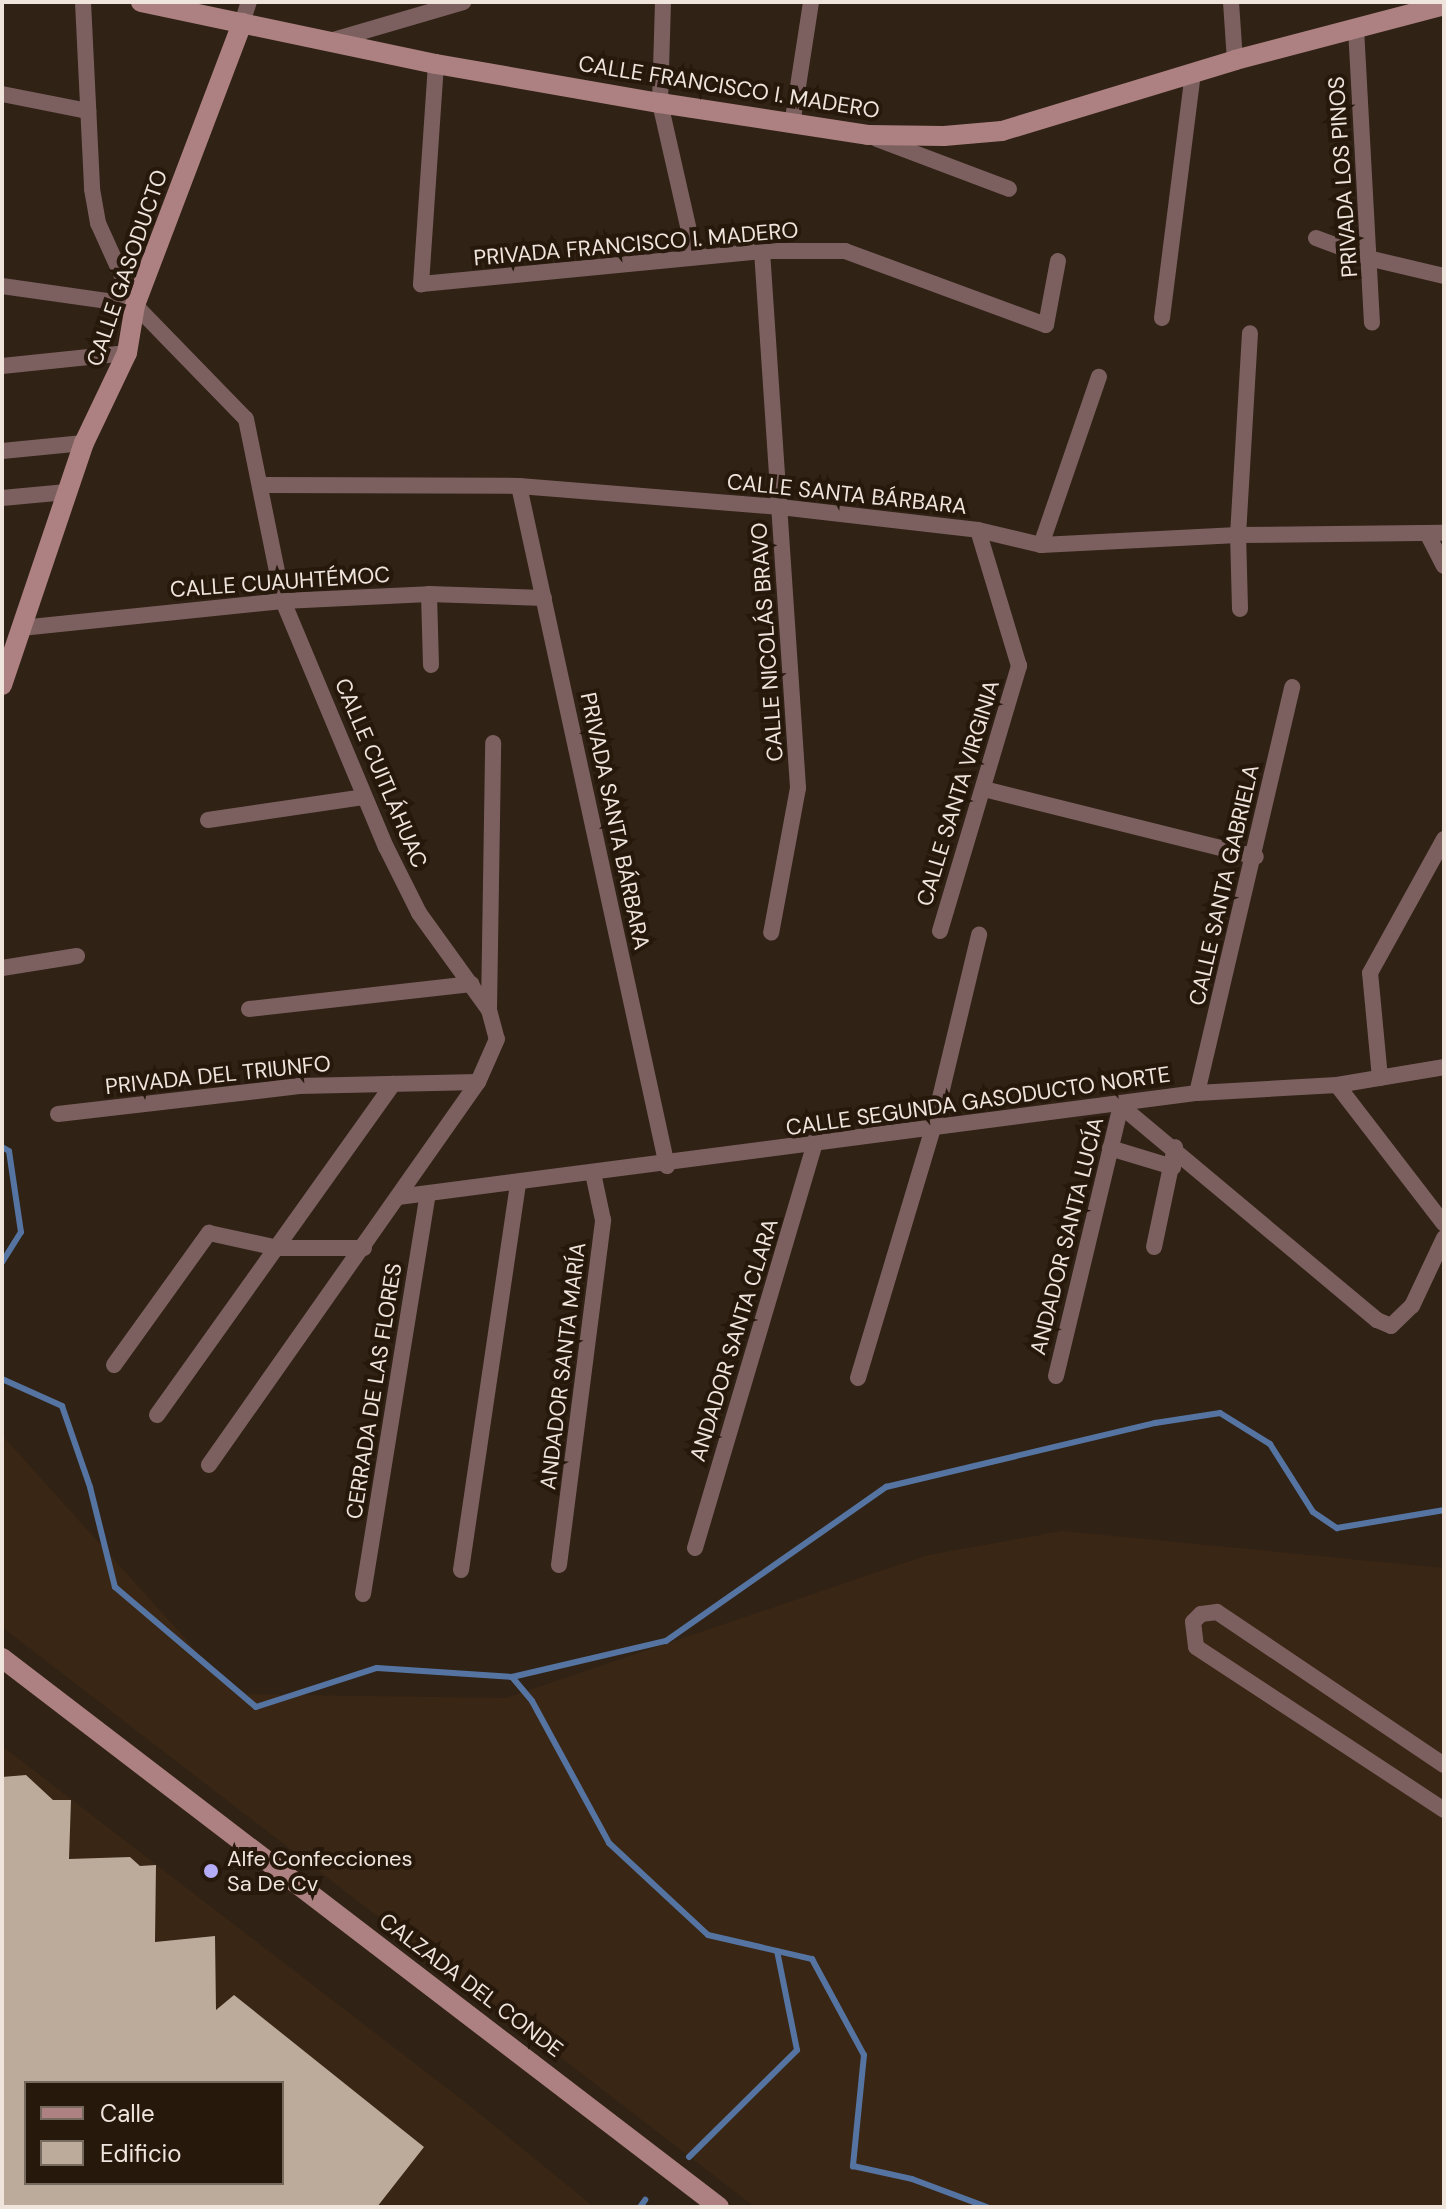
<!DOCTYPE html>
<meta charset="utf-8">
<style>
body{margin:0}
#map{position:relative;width:1446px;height:2209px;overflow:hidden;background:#302215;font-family:"DM Sans",sans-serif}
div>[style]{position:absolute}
.built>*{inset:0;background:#3a2614}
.stream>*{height:6px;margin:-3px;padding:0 3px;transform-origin:3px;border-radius:3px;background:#5574a2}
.building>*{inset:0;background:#bcaa9a}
.street>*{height:16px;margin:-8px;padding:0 8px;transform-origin:8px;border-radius:8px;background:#7c6060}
.secondary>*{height:20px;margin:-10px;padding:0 10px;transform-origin:10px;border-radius:10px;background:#ad8181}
.dots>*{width:22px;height:22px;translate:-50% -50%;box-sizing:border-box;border:4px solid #26180b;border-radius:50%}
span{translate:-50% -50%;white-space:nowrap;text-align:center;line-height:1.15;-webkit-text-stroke:8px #26180b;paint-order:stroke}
.street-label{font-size:22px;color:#efe5dd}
.poi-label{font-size:22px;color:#efe5dd}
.left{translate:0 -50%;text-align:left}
.frame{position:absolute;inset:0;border:4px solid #efe5dd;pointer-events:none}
.legend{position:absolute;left:24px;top:2081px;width:260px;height:104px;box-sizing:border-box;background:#26180b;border:2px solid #766a5f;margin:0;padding:10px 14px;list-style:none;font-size:24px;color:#efe5dd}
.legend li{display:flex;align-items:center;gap:16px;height:40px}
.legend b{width:40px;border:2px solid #766a5f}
</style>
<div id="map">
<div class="built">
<div style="clip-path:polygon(2px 1435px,235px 1694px,506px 1698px,928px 1555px,1062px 1531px,1444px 1568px,1444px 2207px,755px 2207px,2px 1627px)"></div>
<div style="clip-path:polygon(evenodd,2px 1746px,470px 2106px,594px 2207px,2px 2207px,2px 1746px,26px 2083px,282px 2083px,282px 2183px,26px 2183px,26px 2083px)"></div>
</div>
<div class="stream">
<div style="left:2px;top:1147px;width:8px;rotate:30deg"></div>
<div style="left:9px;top:1151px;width:82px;rotate:81.6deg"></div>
<div style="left:21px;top:1232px;width:36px;rotate:122deg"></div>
<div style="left:2px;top:1379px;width:66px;rotate:24.2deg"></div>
<div style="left:62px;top:1406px;width:86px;rotate:70.9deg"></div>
<div style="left:90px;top:1487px;width:103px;rotate:76deg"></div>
<div style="left:115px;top:1587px;width:185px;rotate:40.4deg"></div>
<div style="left:256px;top:1707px;width:127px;rotate:-17.9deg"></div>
<div style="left:377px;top:1668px;width:135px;rotate:3.8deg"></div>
<div style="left:512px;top:1677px;width:158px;rotate:-13.2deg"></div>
<div style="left:666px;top:1641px;width:269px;rotate:-35deg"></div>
<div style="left:886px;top:1487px;width:277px;rotate:-13.4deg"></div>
<div style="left:1155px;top:1423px;width:66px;rotate:-8.7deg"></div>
<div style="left:1220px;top:1413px;width:59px;rotate:31.8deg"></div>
<div style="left:1270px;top:1444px;width:80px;rotate:57.7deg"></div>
<div style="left:1313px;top:1512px;width:29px;rotate:34deg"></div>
<div style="left:1337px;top:1528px;width:109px;rotate:-9.5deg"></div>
<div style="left:512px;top:1677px;width:31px;rotate:50deg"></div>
<div style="left:532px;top:1701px;width:162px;rotate:61.5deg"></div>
<div style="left:609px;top:1843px;width:135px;rotate:42.9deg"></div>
<div style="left:708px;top:1935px;width:107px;rotate:13deg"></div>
<div style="left:812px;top:1959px;width:109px;rotate:61.6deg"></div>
<div style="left:864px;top:2055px;width:112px;rotate:95.7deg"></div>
<div style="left:853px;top:2166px;width:60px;rotate:12.4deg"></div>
<div style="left:912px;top:2179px;width:80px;rotate:20.5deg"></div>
<div style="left:689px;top:2157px;width:152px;rotate:-44.7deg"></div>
<div style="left:797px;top:2050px;width:101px;rotate:-101.4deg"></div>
<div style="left:640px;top:2207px;width:9px;rotate:-54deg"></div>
</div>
<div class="building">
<div style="clip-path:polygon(evenodd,26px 1775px,53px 1800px,71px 1800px,69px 1859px,130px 1857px,140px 1866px,156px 1865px,155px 1942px,215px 1936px,216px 2010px,234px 1995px,424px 2147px,377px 2207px,2px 2207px,2px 1777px,26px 1775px,26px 2083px,282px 2083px,282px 2183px,26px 2183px,26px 2083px)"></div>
</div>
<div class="street">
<div style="left:83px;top:2px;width:187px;rotate:87.2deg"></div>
<div style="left:92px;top:189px;width:35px;rotate:80deg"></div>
<div style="left:98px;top:223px;width:90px;rotate:65.7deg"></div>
<div style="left:135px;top:305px;width:159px;rotate:45.8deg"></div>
<div style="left:246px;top:419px;width:186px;rotate:78.5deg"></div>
<div style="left:283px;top:601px;width:267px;rotate:67.3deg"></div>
<div style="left:386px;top:847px;width:74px;rotate:63.4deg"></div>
<div style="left:419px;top:913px;width:120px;rotate:54.2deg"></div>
<div style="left:489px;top:1010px;width:30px;rotate:75deg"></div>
<div style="left:497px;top:1039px;width:47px;rotate:113.8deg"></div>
<div style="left:478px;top:1082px;width:468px;rotate:125.1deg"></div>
<div style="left:663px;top:2px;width:101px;rotate:91.7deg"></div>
<div style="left:660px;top:103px;width:158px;rotate:77.2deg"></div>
<div style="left:1231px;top:2px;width:58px;rotate:86.1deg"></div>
<div style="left:242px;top:23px;width:22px;rotate:-72deg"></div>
<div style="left:1356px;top:28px;width:295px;rotate:86.9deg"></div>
<div style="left:330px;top:41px;width:139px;rotate:-16.3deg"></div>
<div style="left:436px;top:64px;width:221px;rotate:93.9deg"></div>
<div style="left:421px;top:284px;width:343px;rotate:-5.5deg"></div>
<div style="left:762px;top:251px;width:83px"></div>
<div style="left:845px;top:251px;width:214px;rotate:20.2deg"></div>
<div style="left:1046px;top:325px;width:65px;rotate:-79.4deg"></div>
<div style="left:2px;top:94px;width:88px;rotate:11.2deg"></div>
<div style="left:792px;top:125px;width:124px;rotate:-81.2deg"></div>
<div style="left:877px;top:139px;width:141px;rotate:20.7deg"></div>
<div style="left:1316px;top:238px;width:60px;rotate:20.6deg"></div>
<div style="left:1372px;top:259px;width:74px;rotate:13.3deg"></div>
<div style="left:762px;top:251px;width:538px;rotate:86.16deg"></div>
<div style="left:798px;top:788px;width:147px;rotate:100.5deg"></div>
<div style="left:2px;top:286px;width:134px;rotate:8.1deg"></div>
<div style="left:1162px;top:318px;width:246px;rotate:-82.8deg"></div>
<div style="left:2px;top:366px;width:126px;rotate:-5.9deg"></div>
<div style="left:2px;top:451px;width:82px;rotate:-5.6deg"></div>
<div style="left:261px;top:485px;width:258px;rotate:0.2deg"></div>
<div style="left:519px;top:486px;width:262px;rotate:4.6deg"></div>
<div style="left:780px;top:507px;width:199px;rotate:6.6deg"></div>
<div style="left:978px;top:530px;width:65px;rotate:13.4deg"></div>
<div style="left:1041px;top:545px;width:197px;rotate:-2.9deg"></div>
<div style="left:1238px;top:535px;width:206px;rotate:-0.6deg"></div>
<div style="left:519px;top:486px;width:696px;rotate:77.72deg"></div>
<div style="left:2px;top:498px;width:65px;rotate:-5.3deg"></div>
<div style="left:1427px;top:533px;width:37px;rotate:63deg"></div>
<div style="left:1041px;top:545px;width:178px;rotate:-71deg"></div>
<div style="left:429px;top:594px;width:71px;rotate:88.4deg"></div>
<div style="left:1240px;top:609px;width:74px;rotate:-91.5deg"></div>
<div style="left:1238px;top:535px;width:202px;rotate:-86.6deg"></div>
<div style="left:21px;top:628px;width:263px;rotate:-5.9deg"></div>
<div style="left:283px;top:601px;width:146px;rotate:-2.7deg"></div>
<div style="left:429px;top:594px;width:115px;rotate:2deg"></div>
<div style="left:984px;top:789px;width:280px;rotate:14deg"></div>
<div style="left:208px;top:820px;width:157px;rotate:-8.4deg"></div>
<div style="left:940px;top:931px;width:277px;rotate:-73.4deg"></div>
<div style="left:1019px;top:666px;width:142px;rotate:-106.8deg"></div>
<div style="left:2px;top:968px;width:76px;rotate:-9.1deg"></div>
<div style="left:249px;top:1009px;width:224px;rotate:-6.4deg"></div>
<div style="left:489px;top:1010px;width:267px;rotate:-89.1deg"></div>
<div style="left:1380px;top:1078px;width:105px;rotate:-95.4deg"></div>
<div style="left:1370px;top:973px;width:153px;rotate:-61.1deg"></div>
<div style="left:1337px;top:1085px;width:175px;rotate:52.4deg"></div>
<div style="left:1197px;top:1093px;width:417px;rotate:-76.8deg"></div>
<div style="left:58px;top:1114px;width:243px;rotate:-6.6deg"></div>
<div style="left:299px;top:1086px;width:179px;rotate:-1.3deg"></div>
<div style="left:1110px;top:1148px;width:66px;rotate:16.8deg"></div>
<div style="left:398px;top:1197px;width:806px;rotate:-7.42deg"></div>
<div style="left:1197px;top:1093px;width:140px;rotate:-3.3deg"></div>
<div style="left:1337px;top:1085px;width:109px;rotate:-9.5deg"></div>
<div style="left:1154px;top:1247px;width:102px;rotate:-78.1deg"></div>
<div style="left:114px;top:1365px;width:163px;rotate:-54.3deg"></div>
<div style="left:209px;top:1233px;width:71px;rotate:12.3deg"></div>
<div style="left:278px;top:1248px;width:86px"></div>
<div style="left:1056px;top:1376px;width:278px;rotate:-76.5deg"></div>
<div style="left:1121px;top:1106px;width:334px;rotate:39.9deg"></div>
<div style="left:1377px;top:1320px;width:15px;rotate:23deg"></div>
<div style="left:1391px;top:1326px;width:29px;rotate:-44deg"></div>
<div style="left:1412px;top:1306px;width:75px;rotate:-64.8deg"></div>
<div style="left:858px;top:1378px;width:258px;rotate:-73.3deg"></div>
<div style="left:932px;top:1131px;width:202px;rotate:-76.5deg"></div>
<div style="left:157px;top:1415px;width:407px;rotate:-54.5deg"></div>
<div style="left:695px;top:1548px;width:421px;rotate:-73.5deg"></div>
<div style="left:559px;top:1565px;width:348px;rotate:-82.7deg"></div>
<div style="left:603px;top:1220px;width:48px;rotate:-102deg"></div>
<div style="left:461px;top:1570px;width:390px;rotate:-81.6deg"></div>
<div style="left:363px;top:1594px;width:405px;rotate:-80.8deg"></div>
<div style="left:1444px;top:1765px;width:274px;rotate:-146deg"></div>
<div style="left:1217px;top:1612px;width:16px;rotate:173deg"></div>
<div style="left:1201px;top:1614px;width:11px;rotate:135deg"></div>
<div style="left:1193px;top:1622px;width:25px;rotate:83deg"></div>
<div style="left:1196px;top:1647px;width:297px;rotate:33.3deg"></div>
</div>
<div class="secondary">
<div style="left:141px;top:2px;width:301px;rotate:11.9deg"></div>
<div style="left:436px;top:64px;width:227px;rotate:9.9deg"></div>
<div style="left:660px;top:103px;width:210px;rotate:8.7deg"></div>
<div style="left:868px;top:135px;width:76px;rotate:0.8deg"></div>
<div style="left:944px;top:136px;width:58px;rotate:-4.9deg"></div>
<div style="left:1002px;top:131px;width:244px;rotate:-16.9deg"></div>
<div style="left:1235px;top:60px;width:216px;rotate:-14.7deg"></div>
<div style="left:2px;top:685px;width:256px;rotate:-71.3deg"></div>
<div style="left:84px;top:443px;width:100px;rotate:-64.5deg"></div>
<div style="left:127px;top:353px;width:49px;rotate:-80.5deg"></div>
<div style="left:135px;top:305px;width:302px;rotate:-69.2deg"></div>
<div style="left:2px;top:1658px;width:903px;rotate:37.44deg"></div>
</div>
<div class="dots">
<div style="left:211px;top:1871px;background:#b5acf8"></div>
</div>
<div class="street-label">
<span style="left:729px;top:87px;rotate:9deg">CALLE FRANCISCO I. MADERO</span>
<span style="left:1343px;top:177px;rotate:-94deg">PRIVADA LOS PINOS</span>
<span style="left:636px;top:244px;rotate:-5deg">PRIVADA FRANCISCO I. MADERO</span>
<span style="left:127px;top:268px;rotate:-71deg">CALLE GASODUCTO</span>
<span style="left:847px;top:494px;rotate:6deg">CALLE SANTA BÁRBARA</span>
<span style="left:280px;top:582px;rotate:-4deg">CALLE CUAUHTÉMOC</span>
<span style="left:767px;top:642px;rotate:-94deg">CALLE NICOLÁS BRAVO</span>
<span style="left:381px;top:773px;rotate:67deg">CALLE CUITLÁHUAC</span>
<span style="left:958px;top:793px;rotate:-73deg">CALLE SANTA VIRGINIA</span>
<span style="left:615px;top:821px;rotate:78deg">PRIVADA SANTA BÁRBARA</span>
<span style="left:1224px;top:885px;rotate:-77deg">CALLE SANTA GABRIELA</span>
<span style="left:218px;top:1075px;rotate:-6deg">PRIVADA DEL TRIUNFO</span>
<span style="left:978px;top:1101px;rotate:-8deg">CALLE SEGUNDA GASODUCTO NORTE</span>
<span style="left:1067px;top:1236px;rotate:-76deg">ANDADOR SANTA LUCÍA</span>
<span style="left:734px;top:1340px;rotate:-73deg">ANDADOR SANTA CLARA</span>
<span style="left:563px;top:1366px;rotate:-83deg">ANDADOR SANTA MARÍA</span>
<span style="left:374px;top:1391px;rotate:-81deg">CERRADA DE LAS FLORES</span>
<span style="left:471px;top:1985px;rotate:37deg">CALZADA DEL CONDE</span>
</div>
<div class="poi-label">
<span class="left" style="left:227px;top:1871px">Alfe Confecciones<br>Sa De Cv</span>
</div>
<div class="frame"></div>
<ul class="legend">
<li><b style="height:10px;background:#ad8181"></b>Calle</li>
<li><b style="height:22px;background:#bcaa9a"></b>Edificio</li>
</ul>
</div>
